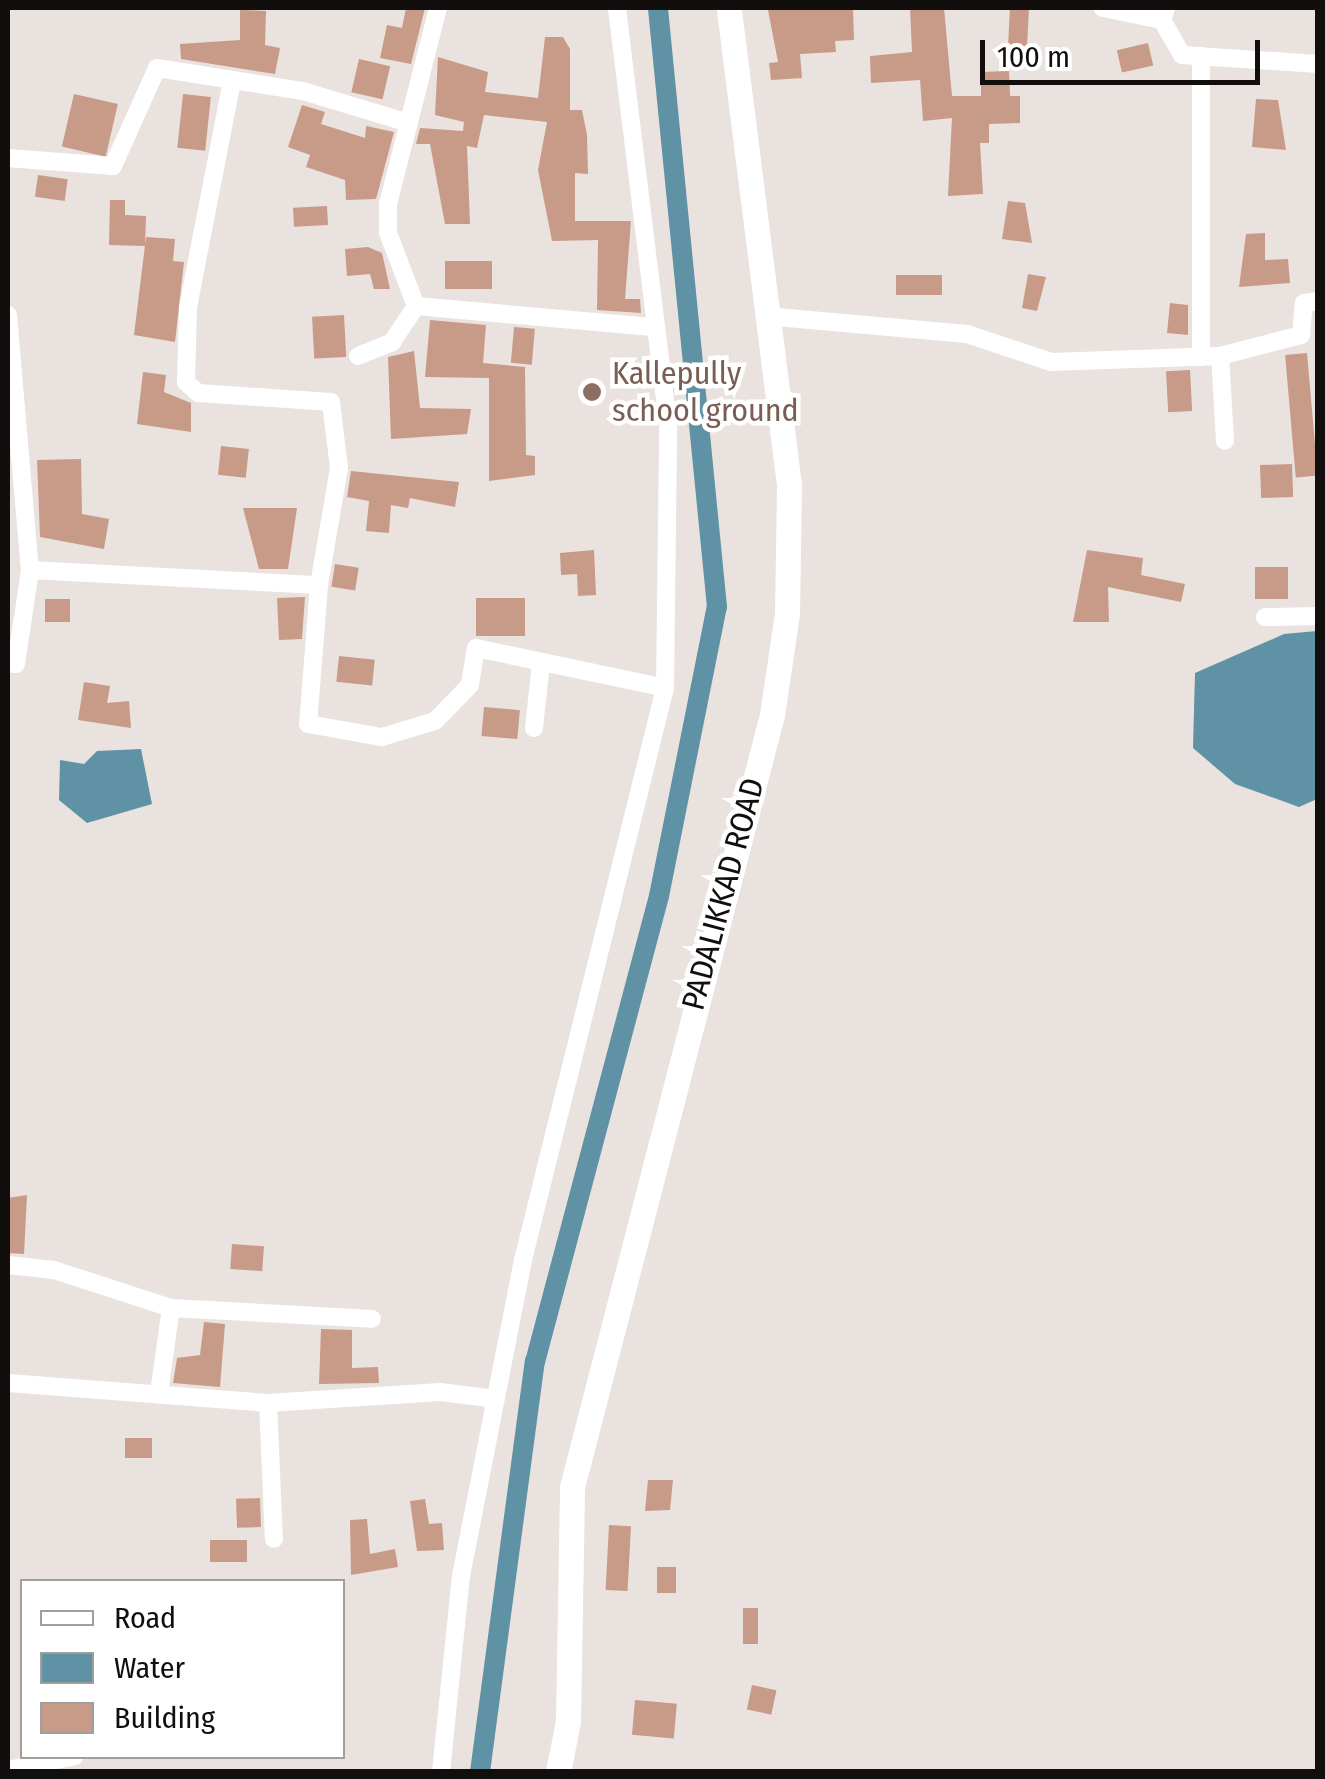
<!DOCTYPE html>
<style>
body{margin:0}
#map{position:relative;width:1325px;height:1779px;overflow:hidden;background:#eae2de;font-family:"Fira Sans Condensed",sans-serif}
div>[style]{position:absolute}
.water>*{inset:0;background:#5f92a5}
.canal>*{height:20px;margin:-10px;padding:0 10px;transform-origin:10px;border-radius:10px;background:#5f92a5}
.building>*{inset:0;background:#c89a88;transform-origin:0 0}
.street>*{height:18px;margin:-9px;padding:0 9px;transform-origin:9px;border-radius:9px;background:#fff}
.secondary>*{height:25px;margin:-12.5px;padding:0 12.5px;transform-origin:12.5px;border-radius:12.5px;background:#fff}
.dots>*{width:28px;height:28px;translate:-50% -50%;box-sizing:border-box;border:5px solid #fff;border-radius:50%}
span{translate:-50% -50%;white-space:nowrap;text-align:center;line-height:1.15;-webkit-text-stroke:9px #fff;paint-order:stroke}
.education-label{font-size:32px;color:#785e54}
.left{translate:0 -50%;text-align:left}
.street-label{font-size:32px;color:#110e0d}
.frame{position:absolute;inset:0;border:10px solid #110e0d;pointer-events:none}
.legend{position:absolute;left:20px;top:1579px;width:325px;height:180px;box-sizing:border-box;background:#fff;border:2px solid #a09f9e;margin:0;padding:12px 18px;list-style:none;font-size:30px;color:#110e0d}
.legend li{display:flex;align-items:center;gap:20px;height:50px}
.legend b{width:50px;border:2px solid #a09f9e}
.scale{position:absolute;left:980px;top:40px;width:280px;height:45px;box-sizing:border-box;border:5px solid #110e0d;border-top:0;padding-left:12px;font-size:30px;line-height:35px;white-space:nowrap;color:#110e0d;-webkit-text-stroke:8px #fff;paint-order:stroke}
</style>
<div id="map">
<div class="water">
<div style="clip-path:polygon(1317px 631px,1317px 799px,1299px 807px,1235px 784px,1193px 748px,1195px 673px,1284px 634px)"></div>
<div style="clip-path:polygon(141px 749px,152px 804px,87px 823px,59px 800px,60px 760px,84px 764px,97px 751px)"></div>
</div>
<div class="canal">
<div style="left:480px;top:1772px;width:414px;rotate:-82.4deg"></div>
<div style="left:535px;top:1362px;width:482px;rotate:-75.1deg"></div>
<div style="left:659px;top:896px;width:295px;rotate:-78.7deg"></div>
<div style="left:717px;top:607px;width:602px;rotate:-95.63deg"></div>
</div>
<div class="building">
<div style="clip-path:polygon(406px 8px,425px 8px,411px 64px,380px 58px,387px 25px,402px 28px)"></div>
<div style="clip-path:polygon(853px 8px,854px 40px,835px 41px,836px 52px,800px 54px,802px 78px,771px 80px,769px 63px,778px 62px,768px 10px)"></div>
<div style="clip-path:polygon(910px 8px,944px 8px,952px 96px,981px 96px,981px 72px,1009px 71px,1010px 96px,1020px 96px,1020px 123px,989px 124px,989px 143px,980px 143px,983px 194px,948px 196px,952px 118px,923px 121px,920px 80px,871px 83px,870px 56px,912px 52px)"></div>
<div style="left:1010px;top:8px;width:19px;height:45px;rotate:3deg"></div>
<div style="clip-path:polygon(240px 10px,266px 11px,265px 45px,280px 48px,275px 74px,181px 59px,180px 44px,240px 40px)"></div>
<div style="clip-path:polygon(545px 37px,563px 37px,570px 49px,570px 110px,582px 110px,587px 135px,588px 174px,575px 173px,575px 221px,631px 221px,625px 299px,640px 299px,641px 313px,597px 310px,598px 240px,552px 241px,538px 170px,547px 122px,484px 115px,477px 148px,467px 146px,470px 224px,445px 224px,430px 144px,416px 144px,420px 128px,463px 131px,464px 122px,435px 115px,438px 57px,488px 72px,485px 92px,538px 98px)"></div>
<div style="left:1148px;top:43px;width:23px;height:32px;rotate:77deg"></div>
<div style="left:359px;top:59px;width:32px;height:34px;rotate:13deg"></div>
<div style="left:74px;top:94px;width:45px;height:54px;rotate:13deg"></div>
<div style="left:183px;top:94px;width:28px;height:54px;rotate:6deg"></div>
<div style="clip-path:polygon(1256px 99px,1278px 100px,1286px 150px,1252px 147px)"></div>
<div style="clip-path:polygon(302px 105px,325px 112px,321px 124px,365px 138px,366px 126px,394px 132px,376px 199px,346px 200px,345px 180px,306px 167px,310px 155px,288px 147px)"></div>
<div style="left:38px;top:175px;width:30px;height:22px;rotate:8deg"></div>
<div style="clip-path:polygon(110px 200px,125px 200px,125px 215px,146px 216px,145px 246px,109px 245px)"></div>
<div style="clip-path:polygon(1008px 201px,1025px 203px,1032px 243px,1002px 239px)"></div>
<div style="left:327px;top:206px;width:19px;height:34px;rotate:87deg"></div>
<div style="clip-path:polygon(1265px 233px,1265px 260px,1288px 259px,1290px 283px,1239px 287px,1246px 234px)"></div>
<div style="clip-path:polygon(146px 237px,175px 239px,173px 261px,184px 262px,175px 342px,134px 335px)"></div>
<div style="clip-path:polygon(368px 247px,382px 253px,390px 289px,374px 289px,370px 274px,347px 276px,345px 249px)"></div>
<div style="left:445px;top:261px;width:47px;height:28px"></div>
<div style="clip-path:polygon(1028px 274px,1046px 277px,1037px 311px,1022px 308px)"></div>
<div style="left:896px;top:275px;width:46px;height:20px"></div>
<div style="clip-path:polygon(1170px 303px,1188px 305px,1188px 335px,1167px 333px)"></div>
<div style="left:344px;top:315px;width:42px;height:32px;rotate:87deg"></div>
<div style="clip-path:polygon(430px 320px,486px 325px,483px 363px,525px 367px,526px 455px,535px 456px,535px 475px,489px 481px,489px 378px,425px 377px)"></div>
<div style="left:514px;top:327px;width:21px;height:36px;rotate:5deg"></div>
<div style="clip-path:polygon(414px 351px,420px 408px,471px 409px,467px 434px,391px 439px,388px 357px)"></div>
<div style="left:1307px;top:353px;width:123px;height:22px;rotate:85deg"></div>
<div style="left:1190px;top:370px;width:41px;height:24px;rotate:87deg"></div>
<div style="clip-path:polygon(143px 372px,166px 375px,164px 392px,191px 403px,191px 432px,137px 424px)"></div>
<div style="left:221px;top:446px;width:28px;height:29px;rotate:6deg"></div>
<div style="clip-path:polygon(81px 459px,82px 514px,109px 519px,104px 549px,40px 537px,37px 460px)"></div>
<div style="left:1292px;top:464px;width:33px;height:32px;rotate:88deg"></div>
<div style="clip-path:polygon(351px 471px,459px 482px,455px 507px,410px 498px,408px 508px,391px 505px,389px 533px,366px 531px,369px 501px,347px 497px)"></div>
<div style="clip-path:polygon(243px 508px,297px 508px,288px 569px,259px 569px)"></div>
<div style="clip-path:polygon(594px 550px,596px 595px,578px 596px,577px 574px,561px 575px,560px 553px)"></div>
<div style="clip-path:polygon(1087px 550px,1143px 558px,1141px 575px,1185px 584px,1181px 602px,1108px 587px,1109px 622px,1073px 622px)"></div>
<div style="left:335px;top:564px;width:24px;height:23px;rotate:9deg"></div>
<div style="left:1255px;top:567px;width:33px;height:32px"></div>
<div style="clip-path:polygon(305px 597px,302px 639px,279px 640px,277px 598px)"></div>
<div style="left:476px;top:598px;width:49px;height:38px"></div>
<div style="left:45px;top:599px;width:25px;height:23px"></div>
<div style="left:339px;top:656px;width:36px;height:26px;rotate:6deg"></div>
<div style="clip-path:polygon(84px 682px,110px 686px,107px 703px,129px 701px,131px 728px,78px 720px)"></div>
<div style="left:484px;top:707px;width:36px;height:29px;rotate:5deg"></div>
<div style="clip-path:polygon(27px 1195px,24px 1254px,8px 1253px,8px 1198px)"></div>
<div style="left:232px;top:1244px;width:32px;height:25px;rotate:4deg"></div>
<div style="clip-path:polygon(204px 1322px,225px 1324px,220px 1387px,173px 1383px,177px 1358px,200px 1355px)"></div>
<div style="clip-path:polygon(321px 1329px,352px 1330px,352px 1368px,378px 1367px,379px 1383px,319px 1384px)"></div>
<div style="left:125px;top:1438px;width:27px;height:20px"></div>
<div style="clip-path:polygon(648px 1480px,673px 1480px,670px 1510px,645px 1511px)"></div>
<div style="left:260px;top:1498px;width:29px;height:24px;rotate:88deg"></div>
<div style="clip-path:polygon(425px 1499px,429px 1524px,442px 1523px,444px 1550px,417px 1551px,410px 1501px)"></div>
<div style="clip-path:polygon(367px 1519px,370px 1554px,395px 1549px,398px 1567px,351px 1575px,350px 1520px)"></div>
<div style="left:609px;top:1525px;width:22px;height:65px;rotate:3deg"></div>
<div style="left:210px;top:1540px;width:37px;height:22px"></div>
<div style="left:657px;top:1567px;width:19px;height:26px"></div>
<div style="left:743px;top:1608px;width:15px;height:36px"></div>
<div style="left:752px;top:1685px;width:25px;height:25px;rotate:12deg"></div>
<div style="left:635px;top:1700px;width:42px;height:35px;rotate:5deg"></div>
</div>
<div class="street">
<div style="left:438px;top:8px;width:202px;rotate:104.3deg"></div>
<div style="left:388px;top:204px;width:29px;rotate:90deg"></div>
<div style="left:388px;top:233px;width:78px;rotate:69deg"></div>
<div style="left:416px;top:306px;width:237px;rotate:5.1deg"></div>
<div style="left:1103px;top:8px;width:60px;rotate:11.5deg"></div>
<div style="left:1162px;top:20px;width:13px;rotate:-72deg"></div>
<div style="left:1162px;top:20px;width:40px;rotate:60.3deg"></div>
<div style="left:1182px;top:55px;width:136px;rotate:3.8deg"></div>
<div style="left:231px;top:86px;width:226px;rotate:101deg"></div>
<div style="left:188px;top:308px;width:74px;rotate:91.5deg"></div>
<div style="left:186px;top:382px;width:16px;rotate:43deg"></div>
<div style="left:198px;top:393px;width:133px;rotate:3.9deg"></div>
<div style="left:331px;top:402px;width:66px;rotate:83.1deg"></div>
<div style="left:339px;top:468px;width:119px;rotate:99.7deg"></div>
<div style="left:8px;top:158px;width:105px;rotate:4.4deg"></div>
<div style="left:113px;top:166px;width:107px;rotate:-65.8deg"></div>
<div style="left:157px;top:68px;width:148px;rotate:9deg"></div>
<div style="left:303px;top:91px;width:110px;rotate:16.9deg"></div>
<div style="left:8px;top:315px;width:256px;rotate:85.1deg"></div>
<div style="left:765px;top:316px;width:203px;rotate:5.1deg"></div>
<div style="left:967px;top:334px;width:89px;rotate:18.4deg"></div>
<div style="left:1051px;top:362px;width:169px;rotate:-2deg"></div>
<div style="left:1220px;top:356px;width:84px;rotate:-14.5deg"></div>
<div style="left:1301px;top:335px;width:32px;rotate:-85deg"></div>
<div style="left:1304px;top:303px;width:14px;rotate:-8deg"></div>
<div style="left:358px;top:356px;width:37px;rotate:-22deg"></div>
<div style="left:392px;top:342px;width:43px;rotate:-56.3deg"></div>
<div style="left:1220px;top:356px;width:85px;rotate:86.6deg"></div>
<div style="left:1201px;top:357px;width:301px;rotate:-90deg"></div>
<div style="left:1265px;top:617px;width:53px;rotate:-1.1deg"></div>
<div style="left:8px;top:663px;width:8px;rotate:7deg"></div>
<div style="left:16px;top:664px;width:95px;rotate:-81.5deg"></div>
<div style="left:30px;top:570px;width:289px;rotate:3deg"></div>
<div style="left:319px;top:585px;width:139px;rotate:94.5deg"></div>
<div style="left:308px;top:724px;width:75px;rotate:10deg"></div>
<div style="left:382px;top:737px;width:55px;rotate:-16.8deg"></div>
<div style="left:435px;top:721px;width:50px;rotate:-45.8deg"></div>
<div style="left:470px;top:685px;width:37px;rotate:-81deg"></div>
<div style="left:476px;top:648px;width:193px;rotate:11.9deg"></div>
<div style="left:534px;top:728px;width:66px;rotate:-83.9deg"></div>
<div style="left:8px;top:1265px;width:46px;rotate:6.2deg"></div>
<div style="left:54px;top:1270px;width:123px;rotate:18deg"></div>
<div style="left:171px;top:1308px;width:201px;rotate:3.1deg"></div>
<div style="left:8px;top:1383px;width:261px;rotate:4.4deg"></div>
<div style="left:268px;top:1403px;width:172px;rotate:-3.7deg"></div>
<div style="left:440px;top:1392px;width:56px;rotate:7.1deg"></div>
<div style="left:159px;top:1393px;width:86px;rotate:-82deg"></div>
<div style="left:268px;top:1403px;width:136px;rotate:87.5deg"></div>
<div style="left:8px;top:1770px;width:68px;rotate:-11.8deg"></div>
<div style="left:441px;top:1772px;width:197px;rotate:-84.2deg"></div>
<div style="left:461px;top:1576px;width:322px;rotate:-78.9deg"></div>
<div style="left:523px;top:1260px;width:589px;rotate:-76.06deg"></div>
<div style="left:665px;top:688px;width:264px;rotate:-89.3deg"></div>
<div style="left:668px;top:424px;width:419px;rotate:-97deg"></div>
</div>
<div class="secondary">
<div style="left:558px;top:1772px;width:52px;rotate:-78.9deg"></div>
<div style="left:568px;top:1721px;width:234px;rotate:-89deg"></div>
<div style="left:572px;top:1487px;width:797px;rotate:-75.48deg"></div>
<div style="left:772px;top:715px;width:102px;rotate:-81.6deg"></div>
<div style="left:787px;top:614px;width:129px;rotate:-89.1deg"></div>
<div style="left:789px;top:485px;width:481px;rotate:-97.2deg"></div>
</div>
<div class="dots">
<div style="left:592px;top:392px;background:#8d6e63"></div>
</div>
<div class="education-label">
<span class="left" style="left:612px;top:392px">Kallepully<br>school ground</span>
</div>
<div class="street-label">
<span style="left:723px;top:894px;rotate:-75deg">PADALIKKAD ROAD</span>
</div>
<div class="frame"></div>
<ul class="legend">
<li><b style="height:12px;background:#fff"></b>Road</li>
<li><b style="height:28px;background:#5f92a5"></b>Water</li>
<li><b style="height:28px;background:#c89a88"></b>Building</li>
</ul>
<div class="scale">100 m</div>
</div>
